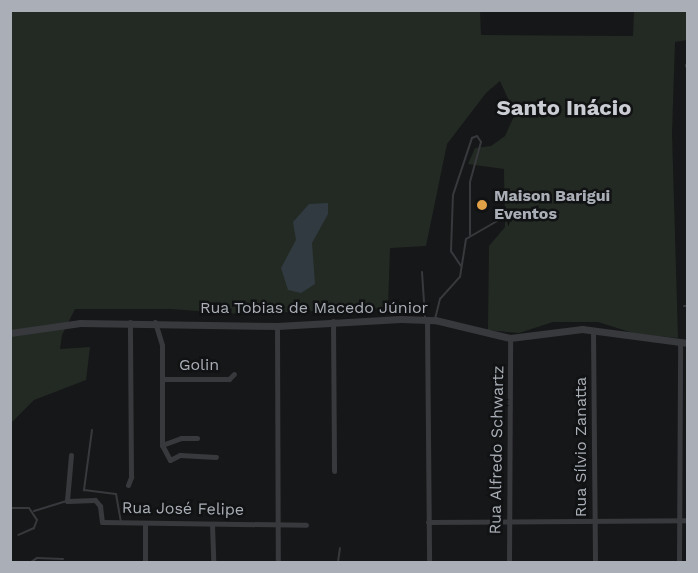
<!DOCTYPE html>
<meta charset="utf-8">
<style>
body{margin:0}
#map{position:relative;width:698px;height:573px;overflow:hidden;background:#161718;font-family:"Work Sans",sans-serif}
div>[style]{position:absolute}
.green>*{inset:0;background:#232a23}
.water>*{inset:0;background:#313a40}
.service>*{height:2px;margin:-1px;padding:0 1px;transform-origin:1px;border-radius:1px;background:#38393d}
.minor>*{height:5px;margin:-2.5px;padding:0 2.5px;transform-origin:2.5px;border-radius:2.5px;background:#38393d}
.tertiary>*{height:7px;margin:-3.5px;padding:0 3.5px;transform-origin:3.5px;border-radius:3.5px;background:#38393d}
.dots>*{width:16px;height:16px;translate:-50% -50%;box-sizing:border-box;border:3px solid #111213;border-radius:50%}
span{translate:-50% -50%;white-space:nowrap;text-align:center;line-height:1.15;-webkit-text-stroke:5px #111213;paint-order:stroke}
.poi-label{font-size:16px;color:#aaafb7;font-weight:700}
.left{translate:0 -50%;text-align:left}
.street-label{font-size:16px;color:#aaafb7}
.district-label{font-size:22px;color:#cacdd3;font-weight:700}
.frame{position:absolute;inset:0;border:12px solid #aaafb7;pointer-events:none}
</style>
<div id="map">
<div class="green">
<div style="clip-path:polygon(480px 10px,481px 35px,633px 36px,634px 11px,687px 11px,687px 40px,675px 42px,672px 133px,678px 338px,636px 334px,598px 322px,553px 322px,519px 333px,488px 330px,489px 246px,505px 227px,504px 169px,468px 164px,475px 148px,491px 146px,505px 136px,515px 114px,500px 81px,486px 93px,447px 144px,426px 246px,390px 248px,388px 308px,241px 314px,170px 309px,75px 309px,62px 335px,60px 349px,90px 347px,86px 380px,34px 400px,11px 423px,11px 11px)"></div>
</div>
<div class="water">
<div style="clip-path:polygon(328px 203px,328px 214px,312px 243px,315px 284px,301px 293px,288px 290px,281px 268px,296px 240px,293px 222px,309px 204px)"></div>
</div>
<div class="service">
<div style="left:461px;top:266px;width:18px;rotate:-124deg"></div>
<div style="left:451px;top:251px;width:56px;rotate:-88deg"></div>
<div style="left:453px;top:195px;width:60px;rotate:-71.6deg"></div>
<div style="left:472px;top:138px;width:5px;rotate:-22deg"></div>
<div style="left:477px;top:136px;width:7px;rotate:56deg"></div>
<div style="left:481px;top:142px;width:41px;rotate:105.4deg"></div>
<div style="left:470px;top:182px;width:53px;rotate:90deg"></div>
<div style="left:422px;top:272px;width:45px;rotate:86.2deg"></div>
<div style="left:684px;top:306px;width:4px"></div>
<div style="left:435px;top:319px;width:21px;rotate:-76deg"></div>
<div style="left:440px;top:299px;width:30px;rotate:-48deg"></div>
<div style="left:460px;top:277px;width:38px;rotate:-81deg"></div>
<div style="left:466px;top:239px;width:36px;rotate:-30deg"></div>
<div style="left:92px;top:430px;width:61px;rotate:97.6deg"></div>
<div style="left:84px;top:490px;width:32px;rotate:7deg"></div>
<div style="left:116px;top:494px;width:28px;rotate:80deg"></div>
<div style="left:10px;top:508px;width:19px"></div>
<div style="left:29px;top:508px;width:14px;rotate:56deg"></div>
<div style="left:37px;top:520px;width:9px;rotate:111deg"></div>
<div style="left:34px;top:528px;width:17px;rotate:156deg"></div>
<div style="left:34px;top:511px;width:34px;rotate:-17deg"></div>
<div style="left:31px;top:562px;width:7px;rotate:-34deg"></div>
<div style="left:37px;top:558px;width:26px;rotate:2deg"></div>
<div style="left:338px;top:562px;width:14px;rotate:-82deg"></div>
</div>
<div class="minor">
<div style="left:687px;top:65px;width:1px"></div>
<div style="left:427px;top:320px;width:242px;rotate:89.5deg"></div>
<div style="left:333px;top:321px;width:150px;rotate:89.6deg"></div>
<div style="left:155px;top:322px;width:24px;rotate:73deg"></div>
<div style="left:162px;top:345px;width:100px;rotate:90deg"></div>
<div style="left:162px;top:445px;width:17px;rotate:62deg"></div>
<div style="left:170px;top:460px;width:11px;rotate:-27deg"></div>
<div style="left:180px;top:455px;width:36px;rotate:3deg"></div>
<div style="left:277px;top:326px;width:236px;rotate:89.8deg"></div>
<div style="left:593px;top:331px;width:231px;rotate:89.5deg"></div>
<div style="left:162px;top:379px;width:67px"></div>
<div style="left:229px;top:379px;width:7px;rotate:-45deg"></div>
<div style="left:162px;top:445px;width:20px;rotate:-20deg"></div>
<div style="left:181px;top:438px;width:16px"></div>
<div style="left:71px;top:455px;width:46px;rotate:95deg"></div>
<div style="left:67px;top:501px;width:28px;rotate:-2deg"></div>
<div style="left:95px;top:500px;width:8px;rotate:50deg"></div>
<div style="left:100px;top:506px;width:16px;rotate:83deg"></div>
<div style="left:102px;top:522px;width:204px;rotate:0.8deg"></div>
<div style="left:128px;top:485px;width:9px;rotate:-69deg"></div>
<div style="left:131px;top:477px;width:155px;rotate:-90.4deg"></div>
<div style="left:428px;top:522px;width:260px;rotate:-0.4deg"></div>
<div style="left:212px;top:524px;width:38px;rotate:88deg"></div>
<div style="left:145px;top:562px;width:37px;rotate:-90deg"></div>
<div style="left:509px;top:562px;width:224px;rotate:-89.7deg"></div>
<div style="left:679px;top:562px;width:219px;rotate:-89.7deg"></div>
</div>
<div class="tertiary">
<div style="left:10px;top:333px;width:71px;rotate:-8.1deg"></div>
<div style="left:80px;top:323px;width:197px;rotate:0.9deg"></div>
<div style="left:277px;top:326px;width:124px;rotate:-3.2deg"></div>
<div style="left:401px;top:319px;width:34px;rotate:2deg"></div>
<div style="left:435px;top:320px;width:77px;rotate:13.5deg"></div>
<div style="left:510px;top:338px;width:73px;rotate:-7.1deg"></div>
<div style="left:582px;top:329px;width:107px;rotate:7.5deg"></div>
</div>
<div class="dots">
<div style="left:482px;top:205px;background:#e0a047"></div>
</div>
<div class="poi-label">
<span class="left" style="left:494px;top:205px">Maison Barigui<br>Eventos</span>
</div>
<div class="street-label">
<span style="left:314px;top:308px">Rua Tobias de Macedo Júnior</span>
<span style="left:199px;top:365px">Golin</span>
<span style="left:581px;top:447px;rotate:-90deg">Rua Sílvio Zanatta</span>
<span style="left:497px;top:450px;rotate:-89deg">Rua Alfredo Schwartz</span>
<span style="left:183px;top:509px;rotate:1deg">Rua José Felipe</span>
</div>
<div class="district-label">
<span style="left:564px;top:108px">Santo Inácio</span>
</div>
<div class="frame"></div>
</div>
